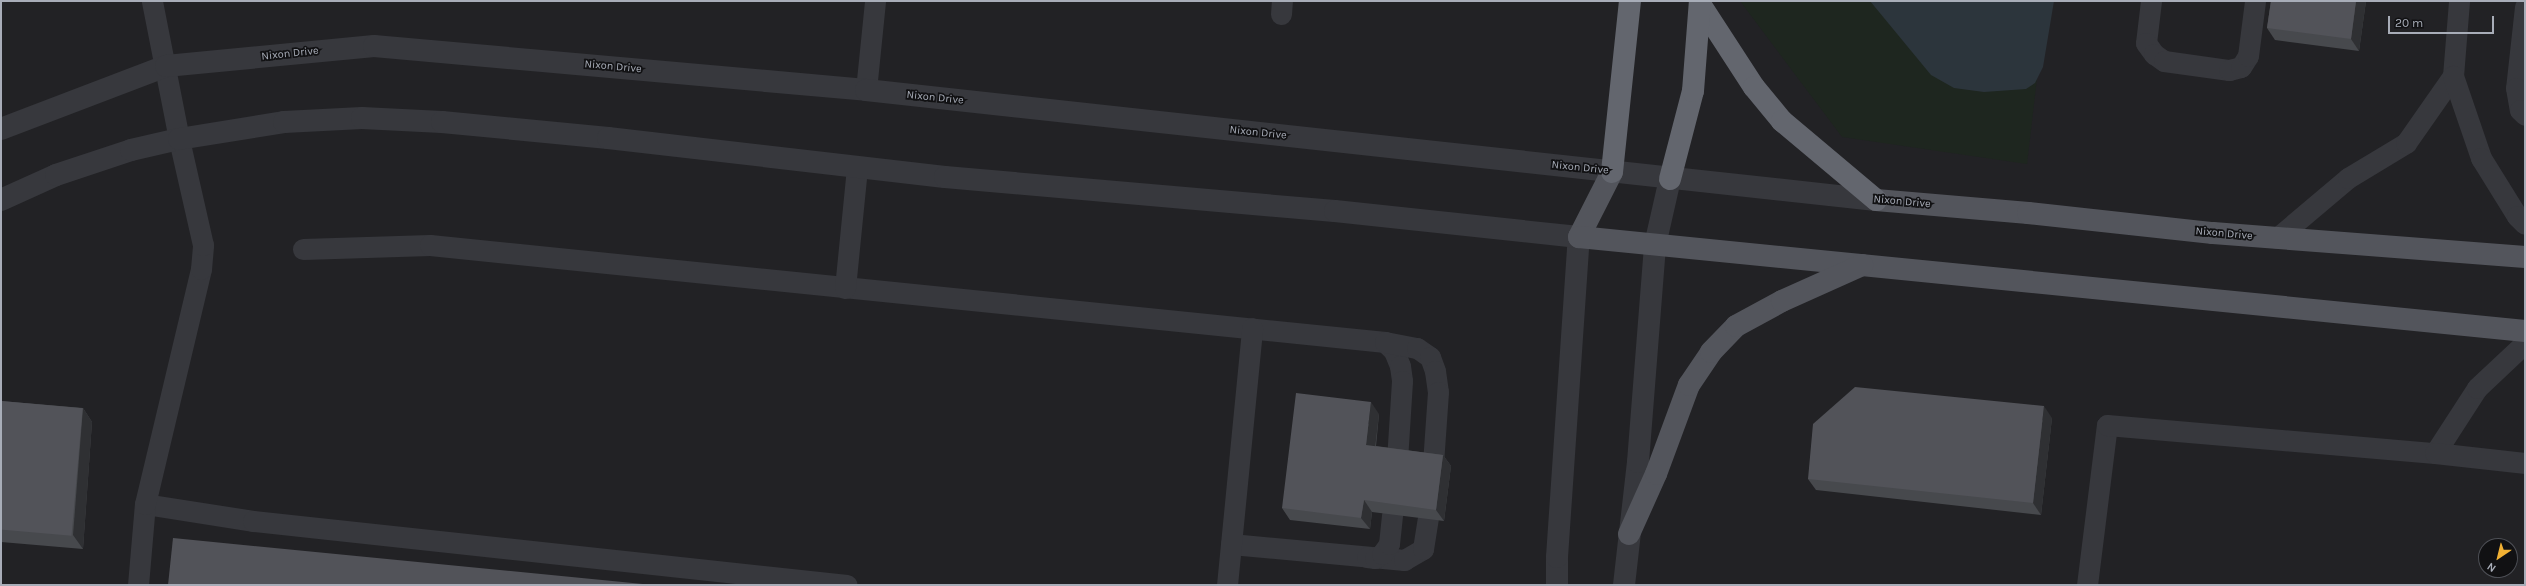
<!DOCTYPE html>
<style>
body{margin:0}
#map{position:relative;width:2526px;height:586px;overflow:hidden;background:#161618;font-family:Karla,sans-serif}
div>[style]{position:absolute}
.built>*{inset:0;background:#222225}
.green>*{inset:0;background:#1e261f}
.water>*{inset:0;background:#2c353c}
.service>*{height:21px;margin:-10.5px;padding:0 10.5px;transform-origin:10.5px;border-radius:10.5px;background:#37383d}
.minor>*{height:22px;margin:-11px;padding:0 11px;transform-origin:11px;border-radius:11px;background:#37383d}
.tertiary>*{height:22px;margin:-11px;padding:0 11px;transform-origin:11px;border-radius:11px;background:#37383d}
.primary>*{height:22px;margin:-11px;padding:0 11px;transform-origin:11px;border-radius:11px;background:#53555c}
.motorway>*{height:22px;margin:-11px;padding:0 11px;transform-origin:11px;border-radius:11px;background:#63666e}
.wall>*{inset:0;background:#47494d}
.shaded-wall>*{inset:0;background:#2f3033}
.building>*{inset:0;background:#525359;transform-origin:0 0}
span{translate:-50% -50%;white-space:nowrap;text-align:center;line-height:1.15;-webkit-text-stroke:3.5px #111113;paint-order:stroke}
.street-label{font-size:11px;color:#a8adb8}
.frame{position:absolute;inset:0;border:2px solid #a8adb8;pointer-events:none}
.north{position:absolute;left:2478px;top:538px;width:40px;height:40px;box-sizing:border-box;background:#111113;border:1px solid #4d4f55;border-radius:50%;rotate:215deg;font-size:11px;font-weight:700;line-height:16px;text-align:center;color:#a8adb8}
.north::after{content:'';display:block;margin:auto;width:14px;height:18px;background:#f2b134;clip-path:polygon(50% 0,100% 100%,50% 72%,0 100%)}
.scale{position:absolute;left:2388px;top:16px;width:106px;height:18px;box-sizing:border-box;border:2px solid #a8adb8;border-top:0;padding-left:5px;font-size:12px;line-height:14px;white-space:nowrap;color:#a8adb8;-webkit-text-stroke:3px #111113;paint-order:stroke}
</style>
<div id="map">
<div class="built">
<div style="clip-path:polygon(evenodd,1px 1px,2525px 1px,2525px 585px,1px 585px,1px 1px,2486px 546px,2510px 546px,2510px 570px,2486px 570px,2486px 546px)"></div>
</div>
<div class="green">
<div style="clip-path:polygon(1740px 1px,2046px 1px,2027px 164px,1842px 137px)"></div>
</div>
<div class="water">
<div style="clip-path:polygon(1870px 1px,2054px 1px,2043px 67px,2035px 83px,2026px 89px,1984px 92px,1954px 88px,1931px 75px)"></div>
</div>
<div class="service">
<div style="left:2151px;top:1px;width:42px;rotate:96.8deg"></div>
<div style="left:2146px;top:43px;width:14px;rotate:54deg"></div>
<div style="left:2154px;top:54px;width:12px;rotate:35deg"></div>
<div style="left:2164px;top:61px;width:66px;rotate:7.9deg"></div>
<div style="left:2229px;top:70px;width:12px;rotate:-14deg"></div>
<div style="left:2241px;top:67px;width:13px;rotate:-58deg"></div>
<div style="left:2248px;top:56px;width:55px;rotate:-82.7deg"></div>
<div style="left:2525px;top:7px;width:81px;rotate:96.3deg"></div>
<div style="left:2516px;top:88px;width:22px;rotate:80deg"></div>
<div style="left:2520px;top:110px;width:7px;rotate:45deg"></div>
<div style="left:1281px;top:14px;width:13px;rotate:-86deg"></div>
<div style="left:2453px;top:76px;width:75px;rotate:-85.4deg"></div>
<div style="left:866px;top:90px;width:89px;rotate:-84.2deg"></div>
<div style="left:2277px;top:238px;width:93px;rotate:-40.2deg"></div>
<div style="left:2348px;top:178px;width:68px;rotate:-31.1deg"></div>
<div style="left:2406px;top:143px;width:82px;rotate:-55deg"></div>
<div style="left:2453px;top:76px;width:87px;rotate:71.1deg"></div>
<div style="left:2481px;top:158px;width:68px;rotate:58.2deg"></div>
<div style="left:2517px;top:216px;width:11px;rotate:45deg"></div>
<div style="left:303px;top:249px;width:127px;rotate:-1.8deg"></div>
<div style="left:430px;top:245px;width:960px;rotate:5.8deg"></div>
<div style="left:1385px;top:342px;width:13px;rotate:45deg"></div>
<div style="left:1394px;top:351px;width:16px;rotate:68deg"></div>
<div style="left:1400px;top:366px;width:15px;rotate:82deg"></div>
<div style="left:1402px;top:381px;width:79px;rotate:93.6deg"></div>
<div style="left:845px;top:288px;width:122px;rotate:-84.3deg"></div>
<div style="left:1385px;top:342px;width:33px;rotate:11deg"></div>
<div style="left:1417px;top:348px;width:16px;rotate:35deg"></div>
<div style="left:1430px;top:357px;width:15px;rotate:70deg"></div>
<div style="left:1435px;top:371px;width:21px;rotate:82deg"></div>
<div style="left:1438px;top:392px;width:72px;rotate:94deg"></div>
<div style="left:2435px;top:453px;width:77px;rotate:-57.1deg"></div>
<div style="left:2477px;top:388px;width:66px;rotate:-43.2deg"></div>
<div style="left:145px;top:504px;width:109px;rotate:8.9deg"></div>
<div style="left:253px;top:521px;width:597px;rotate:6.15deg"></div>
<div style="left:1231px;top:544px;width:174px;rotate:5.3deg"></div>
<div style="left:1404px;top:560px;width:22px;rotate:-30deg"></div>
<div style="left:1423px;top:549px;width:30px;rotate:-81deg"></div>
<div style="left:1367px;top:557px;width:8px;rotate:7deg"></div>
<div style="left:1375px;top:558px;width:8px;rotate:-30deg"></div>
<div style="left:1382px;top:554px;width:12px;rotate:-55deg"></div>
<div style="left:1389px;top:544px;width:29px;rotate:-84deg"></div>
<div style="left:138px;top:585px;width:81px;rotate:-85.1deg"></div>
<div style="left:145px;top:504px;width:242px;rotate:-76.6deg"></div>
<div style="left:201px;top:269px;width:24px;rotate:-85deg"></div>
<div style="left:203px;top:245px;width:109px;rotate:-102.8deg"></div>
<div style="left:179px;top:139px;width:141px;rotate:-101.1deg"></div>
<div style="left:1227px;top:585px;width:258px;rotate:-84.4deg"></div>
<div style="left:2087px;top:585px;width:161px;rotate:-82.9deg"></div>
<div style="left:2107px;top:425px;width:329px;rotate:4.9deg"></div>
<div style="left:2435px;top:453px;width:91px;rotate:6.3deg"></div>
</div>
<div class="minor">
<div style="left:1557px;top:585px;width:28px;rotate:-90deg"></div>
<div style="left:1557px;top:557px;width:321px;rotate:-86.1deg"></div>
<div style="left:1624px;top:585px;width:124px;rotate:-83.5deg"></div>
<div style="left:1638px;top:462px;width:218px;rotate:-85.5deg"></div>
</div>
<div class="tertiary">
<div style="left:1px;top:129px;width:177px;rotate:-20.9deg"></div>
<div style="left:166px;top:66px;width:209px;rotate:-5.5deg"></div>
<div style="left:374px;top:46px;width:494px;rotate:5.1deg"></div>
<div style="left:866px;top:90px;width:1016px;rotate:6.22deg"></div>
<div style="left:1px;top:200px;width:60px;rotate:-24.4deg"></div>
<div style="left:56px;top:175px;width:79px;rotate:-18.4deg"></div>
<div style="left:131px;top:150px;width:49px;rotate:-12.9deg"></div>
<div style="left:179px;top:139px;width:106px;rotate:-9.2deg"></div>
<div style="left:284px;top:122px;width:78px;rotate:-2.9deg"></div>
<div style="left:362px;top:118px;width:80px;rotate:2.9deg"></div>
<div style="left:442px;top:122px;width:167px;rotate:5.5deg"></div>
<div style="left:608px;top:138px;width:339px;rotate:6.6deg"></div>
<div style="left:945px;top:177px;width:391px;rotate:5deg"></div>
<div style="left:1335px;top:211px;width:245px;rotate:6.1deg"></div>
<div style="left:1655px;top:245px;width:68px;rotate:-77.2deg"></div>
</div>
<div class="primary">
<div style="left:1612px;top:172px;width:73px;rotate:116.9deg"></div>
<div style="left:1579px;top:237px;width:951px;rotate:5.67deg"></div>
<div style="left:1876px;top:200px;width:153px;rotate:4.9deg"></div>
<div style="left:2028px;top:213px;width:186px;rotate:6.2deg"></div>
<div style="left:2213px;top:233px;width:313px;rotate:4.4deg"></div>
<div style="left:1629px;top:534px;width:66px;rotate:-65.8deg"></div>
<div style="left:1656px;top:474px;width:95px;rotate:-69.7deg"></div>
<div style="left:1689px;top:385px;width:40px;rotate:-56deg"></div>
<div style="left:1711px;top:352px;width:36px;rotate:-46deg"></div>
<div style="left:1736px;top:326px;width:52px;rotate:-28.5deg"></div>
<div style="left:1782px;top:301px;width:88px;rotate:-24.2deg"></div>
</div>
<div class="motorway">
<div style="left:1700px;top:4px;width:99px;rotate:57deg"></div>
<div style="left:1754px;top:87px;width:44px;rotate:50.5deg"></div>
<div style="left:1782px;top:121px;width:123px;rotate:40deg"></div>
<div style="left:1612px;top:172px;width:172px;rotate:-84deg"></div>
<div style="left:1670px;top:179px;width:91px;rotate:-75.4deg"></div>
<div style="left:1693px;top:91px;width:90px;rotate:-85.6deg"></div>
</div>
<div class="wall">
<div style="clip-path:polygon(2271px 1px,2366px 1px,2359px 51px,2275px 40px,2267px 28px)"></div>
<div style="clip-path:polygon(1px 401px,83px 408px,92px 422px,83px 549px,1px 542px)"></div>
<div style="clip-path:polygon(1379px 414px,1376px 446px,1443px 455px,1451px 466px,1444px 521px,1372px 512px,1370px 529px,1290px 520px,1282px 508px)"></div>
<div style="clip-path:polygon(2052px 418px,2041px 515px,1816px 490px,1808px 479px)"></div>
</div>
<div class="shaded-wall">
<div style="clip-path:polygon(2356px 1px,2366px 1px,2359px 51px,2351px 39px)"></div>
<div style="clip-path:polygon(1371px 402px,1379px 414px,1374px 457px,1366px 445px)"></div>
<div style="clip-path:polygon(2044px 406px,2052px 418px,2041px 515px,2033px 503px)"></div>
<div style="clip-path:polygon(83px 408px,92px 422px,83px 549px,73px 535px)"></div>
<div style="clip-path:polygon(1443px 455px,1451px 466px,1444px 521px,1436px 510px)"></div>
<div style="clip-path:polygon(1364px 500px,1372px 512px,1370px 529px,1361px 518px)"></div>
</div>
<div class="building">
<div style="clip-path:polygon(2271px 1px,2356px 1px,2351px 39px,2267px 28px)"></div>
<div style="clip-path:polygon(1855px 387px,2044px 406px,2033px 503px,1808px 479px,1813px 424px)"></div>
<div style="clip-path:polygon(1296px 393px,1371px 402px,1366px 445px,1443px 455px,1436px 510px,1364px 500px,1361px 518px,1282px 508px)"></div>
<div style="left:1px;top:401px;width:82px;height:128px;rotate:5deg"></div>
<div style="clip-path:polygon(173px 538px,653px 585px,168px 585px)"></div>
</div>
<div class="street-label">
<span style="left:290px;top:54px;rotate:-6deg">Nixon Drive</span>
<span style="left:613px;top:67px;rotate:5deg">Nixon Drive</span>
<span style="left:935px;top:98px;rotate:6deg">Nixon Drive</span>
<span style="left:1258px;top:133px;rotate:6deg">Nixon Drive</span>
<span style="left:1580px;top:168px;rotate:6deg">Nixon Drive</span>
<span style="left:1902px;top:202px;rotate:5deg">Nixon Drive</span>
<span style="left:2224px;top:234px;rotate:5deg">Nixon Drive</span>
</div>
<div class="frame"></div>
<div class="north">N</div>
<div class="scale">20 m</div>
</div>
